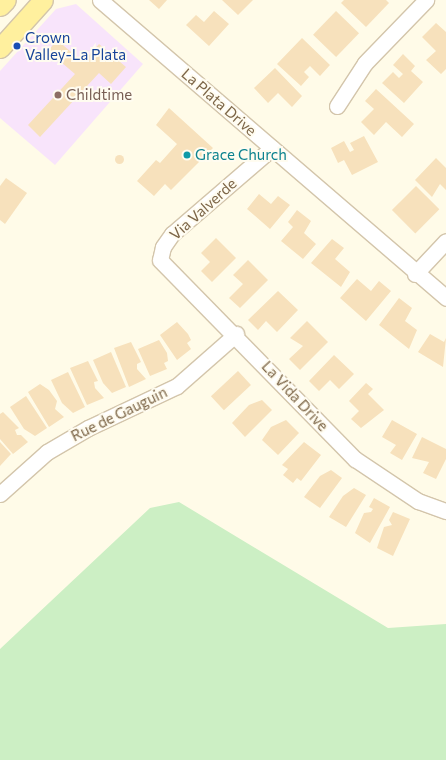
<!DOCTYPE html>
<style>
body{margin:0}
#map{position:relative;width:446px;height:760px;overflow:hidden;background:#fffbe8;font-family:Commissioner,sans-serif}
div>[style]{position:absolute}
.education>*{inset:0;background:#f8e4fb}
.green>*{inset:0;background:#ccefc4}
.building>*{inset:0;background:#f7e1bc;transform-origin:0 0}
.round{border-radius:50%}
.roads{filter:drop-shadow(1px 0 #d3c5ab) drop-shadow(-1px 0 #d3c5ab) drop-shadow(0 1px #d3c5ab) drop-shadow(0 -1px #d3c5ab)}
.minor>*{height:15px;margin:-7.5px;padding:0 7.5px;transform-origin:7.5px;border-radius:7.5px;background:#fff}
.major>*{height:19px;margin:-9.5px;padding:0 9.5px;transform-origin:9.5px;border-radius:9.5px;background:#fff09e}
.dots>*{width:11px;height:11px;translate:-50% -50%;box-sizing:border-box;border:2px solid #fffcf0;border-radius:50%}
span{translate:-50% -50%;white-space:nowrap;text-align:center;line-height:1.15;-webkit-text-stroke:4px #fffcf0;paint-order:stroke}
.transit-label{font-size:15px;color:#164399}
.left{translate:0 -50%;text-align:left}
.education-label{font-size:15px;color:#785e54}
.street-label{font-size:15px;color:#7d6648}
.culture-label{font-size:15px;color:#0d838f}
</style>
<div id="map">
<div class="education">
<div style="clip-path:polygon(76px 4px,143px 64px,55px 165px,0 118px,0 71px,56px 9px)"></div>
</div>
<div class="green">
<div style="clip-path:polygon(179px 502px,388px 628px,446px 624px,446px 760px,0 760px,0 649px,150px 508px)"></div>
</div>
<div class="building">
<div style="clip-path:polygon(149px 0,167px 0,159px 9px)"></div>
<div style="clip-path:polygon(222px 0,253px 0,238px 15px)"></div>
<div style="clip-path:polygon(344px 0,386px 0,389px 3px,366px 27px,341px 3px)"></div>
<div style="clip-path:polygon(214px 11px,229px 24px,209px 46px,186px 25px,196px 15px,204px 22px)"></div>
<div style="left:336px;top:11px;width:32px;height:33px;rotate:44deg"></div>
<div style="clip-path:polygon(436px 23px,446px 32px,446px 69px,441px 74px,426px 60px,436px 51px,422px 37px)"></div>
<div style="clip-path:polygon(302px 38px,330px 65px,320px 76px,310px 66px,304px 72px,309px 77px,301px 86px,277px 64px)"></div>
<div style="clip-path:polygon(57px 40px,83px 62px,99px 44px,126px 67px,111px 84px,99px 73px,40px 137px,28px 125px,75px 74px,48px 51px)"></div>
<div style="clip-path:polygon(403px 54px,415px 66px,411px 71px,423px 82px,404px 103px,382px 83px,393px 72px,399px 78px,403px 74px,393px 65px)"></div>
<div style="clip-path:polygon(275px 68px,302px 96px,292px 107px,278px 93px,268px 103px,254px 88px)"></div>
<div style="clip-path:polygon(376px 89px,414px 124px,402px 137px,386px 122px,374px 135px,361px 122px,374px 109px,365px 101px)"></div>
<div style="clip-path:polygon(169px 108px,213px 148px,171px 190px,165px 184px,154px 196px,137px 181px,156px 160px,160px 163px,177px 144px,156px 125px)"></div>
<div style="clip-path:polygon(364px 136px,378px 162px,352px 175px,344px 160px,338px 163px,331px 148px,344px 141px,350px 152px,354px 150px,350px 143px)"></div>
<div class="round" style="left:114.5px;top:154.5px;width:9px;height:9px"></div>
<div style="clip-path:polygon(436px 158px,446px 168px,446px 190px,440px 184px,432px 197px,415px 180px)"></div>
<div style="clip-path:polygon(6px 178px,27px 193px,5px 224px,0 220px,0 186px)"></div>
<div style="left:416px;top:186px;width:33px;height:34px;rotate:45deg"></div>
<div style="clip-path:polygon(259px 194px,271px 204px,278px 196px,290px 205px,270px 229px,247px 209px)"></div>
<div style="clip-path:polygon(297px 210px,311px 221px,304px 233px,316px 244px,303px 259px,281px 241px,293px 227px,288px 222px)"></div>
<div style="clip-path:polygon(216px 238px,236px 258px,212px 282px,201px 271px,210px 262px,201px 253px)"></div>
<div style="clip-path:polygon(332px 239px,344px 248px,335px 259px,350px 272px,341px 287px,311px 263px)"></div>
<div style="clip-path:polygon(248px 260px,268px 280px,240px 308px,229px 298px,243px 284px,233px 275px)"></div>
<div style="clip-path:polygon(357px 279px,371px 291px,379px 281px,391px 291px,366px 321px,340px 298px)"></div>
<div style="clip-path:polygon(278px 291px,298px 310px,277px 332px,266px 321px,258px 330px,248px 320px)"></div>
<div style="clip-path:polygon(399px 298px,412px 308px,405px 321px,417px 330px,409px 349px,379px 325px)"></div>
<div style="clip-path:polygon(307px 321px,328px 342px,300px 370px,289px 359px,303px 346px,290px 338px)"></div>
<div style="clip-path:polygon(177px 322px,188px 334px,191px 340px,187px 343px,191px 349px,177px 360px,160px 335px)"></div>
<div style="clip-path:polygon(430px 334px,444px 342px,446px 338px,443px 367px,418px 352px)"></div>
<div style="clip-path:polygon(159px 340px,167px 353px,168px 361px,164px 363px,167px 369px,150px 376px,138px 349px)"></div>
<div style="clip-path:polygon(131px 342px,141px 362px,137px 364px,137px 369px,146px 379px,129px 387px,114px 348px)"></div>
<div style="clip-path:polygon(111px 352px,126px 387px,112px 393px,103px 383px,93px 360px)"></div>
<div style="clip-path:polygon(334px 355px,354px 374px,339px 389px,330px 380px,319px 391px,309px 381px)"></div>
<div style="clip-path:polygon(88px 361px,98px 381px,94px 382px,95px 388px,104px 398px,87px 405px,70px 368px)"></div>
<div style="left:238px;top:371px;width:19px;height:37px;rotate:47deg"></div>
<div style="clip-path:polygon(68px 372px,85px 407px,73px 413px,62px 403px,51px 380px)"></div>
<div style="clip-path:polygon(366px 383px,373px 389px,368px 394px,384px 410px,361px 428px,351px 419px,359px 411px,349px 401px)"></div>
<div style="clip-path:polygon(40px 384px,49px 390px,57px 401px,55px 409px,64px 417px,49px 427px,28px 392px)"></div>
<div style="clip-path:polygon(26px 396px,47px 428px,35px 436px,24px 429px,10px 407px)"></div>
<div style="clip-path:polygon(262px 400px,272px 410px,245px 437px,232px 423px,249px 405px)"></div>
<div style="clip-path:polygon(3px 412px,19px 428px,15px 430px,17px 435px,21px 435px,28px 442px,13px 454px,0 439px,0 414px)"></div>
<div style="clip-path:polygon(286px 420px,299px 433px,278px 455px,262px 440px,271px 427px)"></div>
<div style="clip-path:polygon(392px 420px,417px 434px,402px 460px,390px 453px,396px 445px,382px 437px)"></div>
<div style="clip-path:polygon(422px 437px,446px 449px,446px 459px,436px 479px,423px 473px,429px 462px,412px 458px)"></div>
<div style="clip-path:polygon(0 442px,11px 454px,0 466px)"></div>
<div style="clip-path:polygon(304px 442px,321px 455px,301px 481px,297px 478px,293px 483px,283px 475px,288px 469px,282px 465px)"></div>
<div style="clip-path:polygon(331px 470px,342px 478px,320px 508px,304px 497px,320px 476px)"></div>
<div style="clip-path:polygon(354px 488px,366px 495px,346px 527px,329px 517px,343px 496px)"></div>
<div style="clip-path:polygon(374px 498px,390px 507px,370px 543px,355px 533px,364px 513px,371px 512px,373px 509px,369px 507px)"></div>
<div style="clip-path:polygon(393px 512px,410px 519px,393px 556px,377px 548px,384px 527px,392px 525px,389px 520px)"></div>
</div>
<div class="roads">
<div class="minor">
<div style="left:100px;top:0;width:457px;rotate:40.7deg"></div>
<div style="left:337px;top:106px;width:51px;rotate:-56.9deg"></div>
<div style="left:365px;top:63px;width:88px;rotate:-45.9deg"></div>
<div style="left:272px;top:148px;width:132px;rotate:139.3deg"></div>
<div style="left:172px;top:234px;width:16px;rotate:125deg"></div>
<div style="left:163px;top:247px;width:13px;rotate:103deg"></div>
<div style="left:160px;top:260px;width:279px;rotate:45.6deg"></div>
<div style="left:355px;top:459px;width:76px;rotate:33.7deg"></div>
<div style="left:418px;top:501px;width:30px;rotate:20deg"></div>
<div style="left:415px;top:274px;width:45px;rotate:-46.8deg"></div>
<div style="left:0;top:494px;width:63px;rotate:-41.8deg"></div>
<div style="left:47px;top:452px;width:48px;rotate:-30.3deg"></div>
<div style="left:88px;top:428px;width:98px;rotate:-25.3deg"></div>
<div style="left:177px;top:386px;width:79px;rotate:-41.4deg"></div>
</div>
<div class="major">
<div style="left:0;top:6px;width:8px;rotate:-45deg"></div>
<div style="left:0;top:48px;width:64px;rotate:-48.1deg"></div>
</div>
</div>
<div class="dots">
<div style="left:17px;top:46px;background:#1a4fb4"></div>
<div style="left:58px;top:95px;background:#8d6e63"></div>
<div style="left:187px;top:155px;background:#0f9aa8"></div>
</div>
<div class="transit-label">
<span class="left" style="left:25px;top:46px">Crown<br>Valley-La Plata</span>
</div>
<div class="education-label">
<span class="left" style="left:66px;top:95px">Childtime</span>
</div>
<div class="street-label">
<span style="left:219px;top:102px;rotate:41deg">La Plata Drive</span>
<span style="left:203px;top:209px;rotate:-42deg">Via Valverde</span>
<span style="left:295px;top:396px;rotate:47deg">La Vida Drive</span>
<span style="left:119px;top:414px;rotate:-26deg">Rue de Gauguin</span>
</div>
<div class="culture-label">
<span class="left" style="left:195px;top:155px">Grace Church</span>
</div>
</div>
